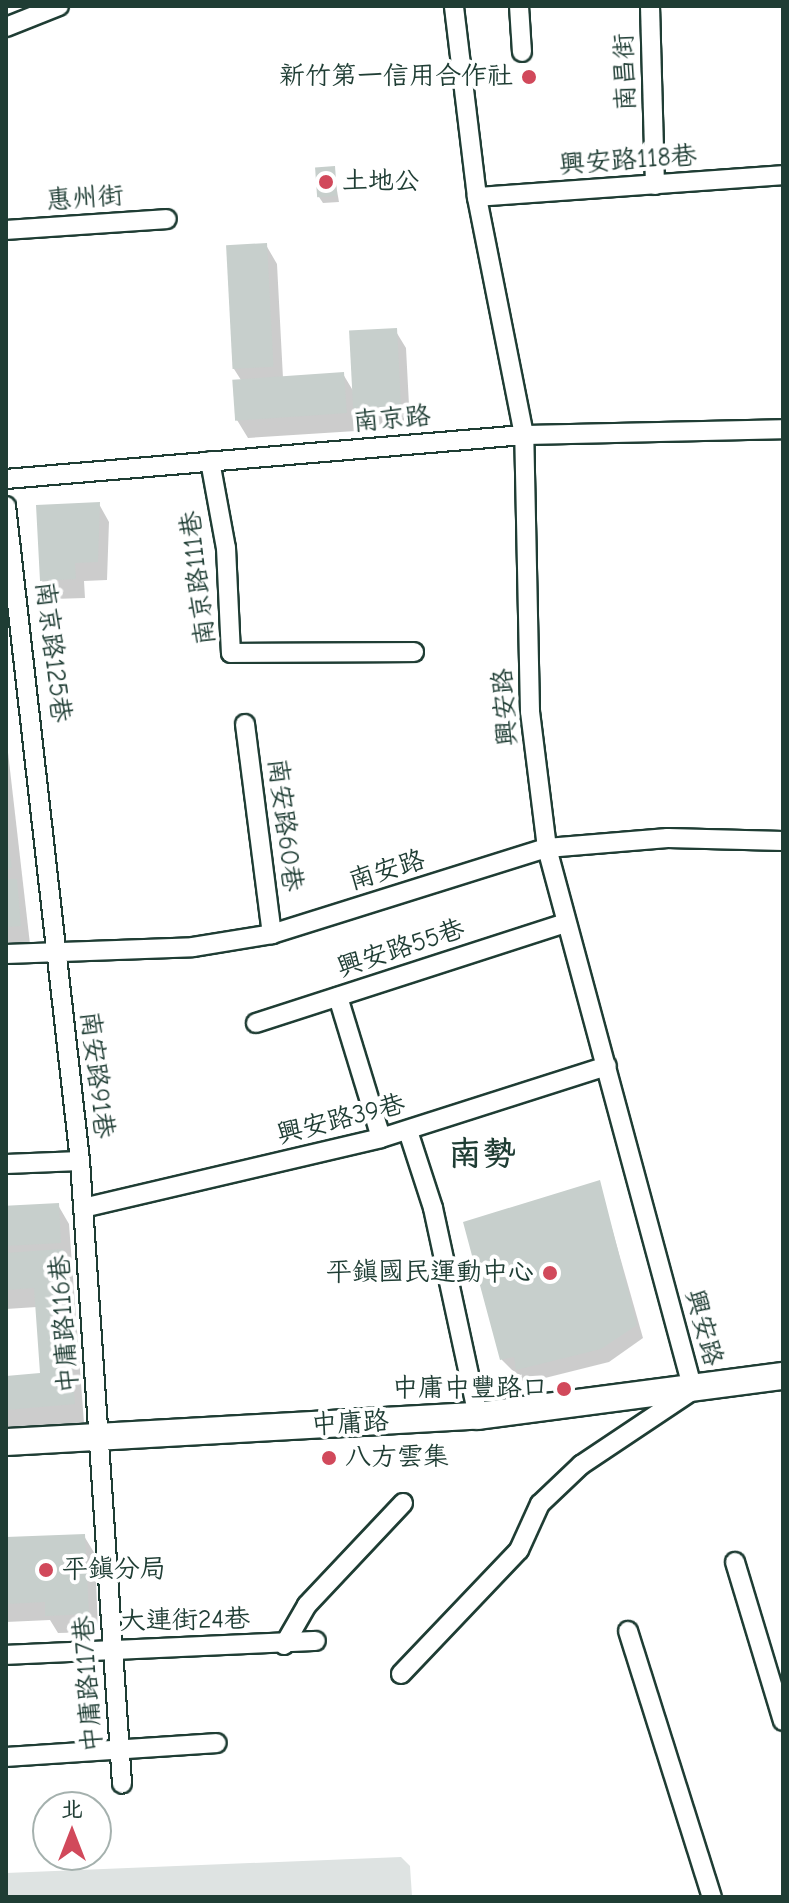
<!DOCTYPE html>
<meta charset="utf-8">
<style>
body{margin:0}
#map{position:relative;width:789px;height:1903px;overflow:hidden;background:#fff;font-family:"Comic Neue","LXGW WenKai TC",sans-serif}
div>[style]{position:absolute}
.green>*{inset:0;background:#dee3e2}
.shadow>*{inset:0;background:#0003}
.building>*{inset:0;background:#c7cfcc;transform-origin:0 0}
.roads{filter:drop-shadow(2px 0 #1f3d34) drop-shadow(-2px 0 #1f3d34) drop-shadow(0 2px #1f3d34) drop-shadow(0 -2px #1f3d34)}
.street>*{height:18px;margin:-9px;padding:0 9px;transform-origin:9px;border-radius:9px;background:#fff}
.secondary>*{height:26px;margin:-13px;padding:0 13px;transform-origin:13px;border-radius:13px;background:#fff}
.dots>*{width:22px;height:22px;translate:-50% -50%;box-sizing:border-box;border:4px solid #fff;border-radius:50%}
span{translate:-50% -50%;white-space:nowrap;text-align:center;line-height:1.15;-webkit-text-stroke:8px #fff;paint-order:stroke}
.street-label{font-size:26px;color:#1f3d34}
.poi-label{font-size:26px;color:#1f3d34}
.right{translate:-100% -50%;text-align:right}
.left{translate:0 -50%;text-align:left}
.district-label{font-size:34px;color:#1f3d34;font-weight:700}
.frame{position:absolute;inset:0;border:8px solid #1f3d34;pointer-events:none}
.north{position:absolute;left:32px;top:1791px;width:80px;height:80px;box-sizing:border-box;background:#fff;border:2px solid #a5b1ae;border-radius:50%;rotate:0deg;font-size:22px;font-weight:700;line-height:32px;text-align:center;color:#1f3d34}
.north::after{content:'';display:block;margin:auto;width:28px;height:36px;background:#d1495b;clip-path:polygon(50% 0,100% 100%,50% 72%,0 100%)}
</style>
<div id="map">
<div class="green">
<div style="clip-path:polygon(401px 1857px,410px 1866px,412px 1897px,6px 1897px,6px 1873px)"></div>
</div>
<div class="shadow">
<div style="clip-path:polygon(333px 168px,339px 202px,323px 203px,319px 197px)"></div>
<div style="clip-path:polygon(266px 245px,277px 264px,283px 378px,343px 374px,355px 394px,395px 330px,406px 348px,410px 424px,366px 426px,354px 405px,356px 431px,248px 438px,237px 420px,241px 380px,234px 369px)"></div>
<div style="clip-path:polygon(99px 504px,109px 522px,107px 580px,84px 581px,85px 598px,53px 599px,42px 581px)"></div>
<div style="clip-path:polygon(6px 735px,30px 944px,6px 946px)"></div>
<div style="clip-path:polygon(599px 1183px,643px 1338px,609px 1362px,525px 1383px,502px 1360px,466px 1224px)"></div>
<div style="clip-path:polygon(58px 1205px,69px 1224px,84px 1423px,6px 1428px,6px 1378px,42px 1375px,37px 1307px,6px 1309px,6px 1208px)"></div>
<div style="clip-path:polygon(84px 1536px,95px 1554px,98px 1632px,58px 1633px,50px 1620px,6px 1622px,6px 1539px)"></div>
</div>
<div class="building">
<div style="left:335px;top:166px;width:30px;height:20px;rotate:86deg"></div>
<div style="left:267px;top:243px;width:124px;height:41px;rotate:87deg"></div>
<div style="left:397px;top:328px;width:78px;height:48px;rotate:87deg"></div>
<div style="left:344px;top:372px;width:41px;height:112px;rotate:86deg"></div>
<div style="clip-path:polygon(100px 502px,98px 562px,75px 563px,76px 579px,40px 581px,36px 505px)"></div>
<div style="clip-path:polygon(6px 829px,12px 868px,6px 869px)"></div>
<div style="clip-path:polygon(6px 879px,17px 879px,21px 926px,6px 927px)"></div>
<div style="clip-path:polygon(600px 1180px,637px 1325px,601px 1349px,516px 1370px,514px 1357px,500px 1360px,463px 1222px)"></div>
<div style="left:59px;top:1203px;width:40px;height:53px;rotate:87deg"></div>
<div style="clip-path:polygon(63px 1249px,75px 1404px,6px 1410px,6px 1376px,40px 1373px,34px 1288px,6px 1290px,6px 1253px)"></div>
<div style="clip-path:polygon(85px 1534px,89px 1614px,45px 1616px,45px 1602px,6px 1604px,6px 1537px)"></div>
</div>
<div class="roads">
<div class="street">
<div style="left:519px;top:6px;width:46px;rotate:86.3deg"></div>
<div style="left:650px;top:6px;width:179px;rotate:88.4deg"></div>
<div style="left:6px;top:27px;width:57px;rotate:-21.6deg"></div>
<div style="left:477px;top:197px;width:307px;rotate:-4.1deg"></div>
<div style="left:6px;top:230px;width:161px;rotate:-3.9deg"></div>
<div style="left:210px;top:461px;width:88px;rotate:79.6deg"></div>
<div style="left:226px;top:548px;width:105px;rotate:87.3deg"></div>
<div style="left:231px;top:653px;width:183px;rotate:-0.3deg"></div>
<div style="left:6px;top:479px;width:520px;rotate:-4.86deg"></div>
<div style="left:524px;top:435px;width:259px;rotate:-1.3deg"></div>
<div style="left:6px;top:506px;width:659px;rotate:83.55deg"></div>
<div style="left:80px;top:1161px;width:624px;rotate:86.14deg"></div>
<div style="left:245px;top:724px;width:212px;rotate:82.7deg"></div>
<div style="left:6px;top:954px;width:187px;rotate:-2.1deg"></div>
<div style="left:193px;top:947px;width:80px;rotate:-9.3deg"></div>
<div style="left:272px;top:934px;width:288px;rotate:-17.4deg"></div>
<div style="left:547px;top:848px;width:121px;rotate:-4.7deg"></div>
<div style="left:668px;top:838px;width:115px;rotate:1.5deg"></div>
<div style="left:338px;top:997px;width:147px;rotate:73deg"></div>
<div style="left:256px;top:1023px;width:322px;rotate:-17.9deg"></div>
<div style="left:408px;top:1131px;width:81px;rotate:72deg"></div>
<div style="left:433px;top:1208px;width:213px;rotate:77.8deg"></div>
<div style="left:6px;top:1164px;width:74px;rotate:-2.3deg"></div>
<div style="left:83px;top:1208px;width:306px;rotate:-13.2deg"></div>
<div style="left:381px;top:1138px;width:237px;rotate:-17.7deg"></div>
<div style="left:735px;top:1562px;width:166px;rotate:73.2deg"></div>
<div style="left:628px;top:1631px;width:279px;rotate:72.5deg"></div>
<div style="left:284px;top:1645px;width:46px;rotate:-60.1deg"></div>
<div style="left:307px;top:1605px;width:140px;rotate:-46.7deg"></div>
<div style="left:6px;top:1655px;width:310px;rotate:-2.6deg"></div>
<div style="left:401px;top:1674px;width:171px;rotate:-46.4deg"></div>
<div style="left:519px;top:1550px;width:51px;rotate:-65.5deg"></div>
<div style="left:540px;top:1504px;width:57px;rotate:-43.6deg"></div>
<div style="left:581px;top:1465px;width:135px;rotate:-33.8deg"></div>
<div style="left:693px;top:1390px;width:561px;rotate:-105.08deg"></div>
<div style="left:547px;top:848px;width:138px;rotate:-97.1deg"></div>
<div style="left:530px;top:711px;width:276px;rotate:-91.2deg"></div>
<div style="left:524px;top:435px;width:243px;rotate:-101.2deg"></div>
<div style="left:477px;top:197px;width:192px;rotate:-96.9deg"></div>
<div style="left:6px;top:1757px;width:211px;rotate:-3.8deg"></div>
</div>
<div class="secondary">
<div style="left:6px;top:1442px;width:473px;rotate:-3.2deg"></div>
<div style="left:478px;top:1416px;width:308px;rotate:-7.5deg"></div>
</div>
</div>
<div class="dots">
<div style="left:529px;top:77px;background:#d1495b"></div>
<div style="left:326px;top:182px;background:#d1495b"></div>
<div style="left:550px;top:1273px;background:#d1495b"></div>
<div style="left:564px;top:1389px;background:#d1495b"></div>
<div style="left:329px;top:1458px;background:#d1495b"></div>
<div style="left:46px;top:1570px;background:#d1495b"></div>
</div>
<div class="street-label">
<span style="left:626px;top:72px;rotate:-92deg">南昌街</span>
<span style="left:628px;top:161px;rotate:-4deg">興安路118巷</span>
<span style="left:85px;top:199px;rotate:-4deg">惠州街</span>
<span style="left:392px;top:420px;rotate:-5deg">南京路</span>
<span style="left:199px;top:578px;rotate:-97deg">南京路111巷</span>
<span style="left:52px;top:652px;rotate:83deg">南京路125巷</span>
<span style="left:506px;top:707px;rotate:-94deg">興安路</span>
<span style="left:284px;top:825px;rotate:83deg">南安路60巷</span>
<span style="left:387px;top:871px;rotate:-17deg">南安路</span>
<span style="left:401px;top:949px;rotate:-18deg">興安路55巷</span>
<span style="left:96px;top:1075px;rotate:83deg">南安路91巷</span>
<span style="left:341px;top:1120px;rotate:-14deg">興安路39巷</span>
<span style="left:65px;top:1324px;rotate:-94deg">中庸路116巷</span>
<span style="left:703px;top:1328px;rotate:75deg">興安路</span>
<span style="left:350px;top:1424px;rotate:-3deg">中庸路</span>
<span style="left:185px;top:1621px;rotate:-1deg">大連街24巷</span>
<span style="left:89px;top:1684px;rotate:-94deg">中庸路117巷</span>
</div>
<div class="poi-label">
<span class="right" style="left:513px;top:77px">新竹第一信用合作社</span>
<span class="left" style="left:342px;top:182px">土地公</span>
<span class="right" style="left:534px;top:1273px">平鎮國民運動中心</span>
<span class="right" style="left:548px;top:1389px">中庸中豐路口</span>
<span class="left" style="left:345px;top:1458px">八方雲集</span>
<span class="left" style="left:62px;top:1570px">平鎮分局</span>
</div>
<div class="district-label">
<span style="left:482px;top:1155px">南勢</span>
</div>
<div class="frame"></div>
<div class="north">北</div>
</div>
